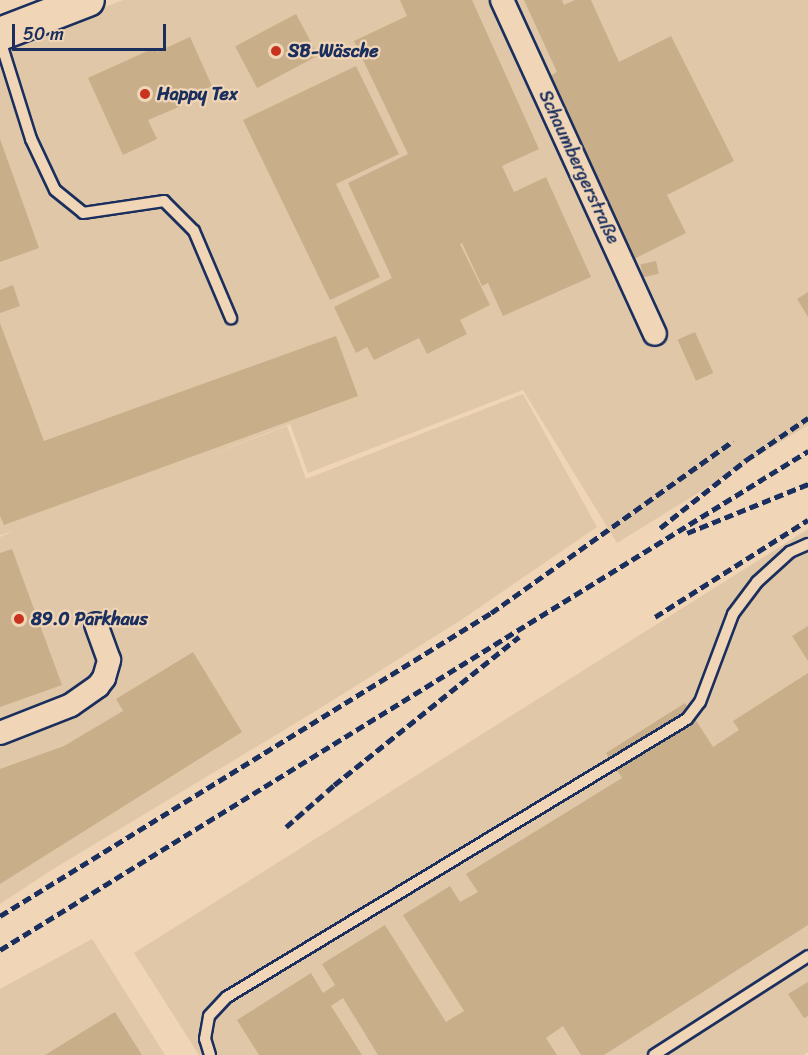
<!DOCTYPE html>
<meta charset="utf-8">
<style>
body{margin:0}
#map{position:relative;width:808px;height:1055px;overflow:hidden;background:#f0d6b7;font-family:Sriracha,sans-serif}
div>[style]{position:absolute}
.built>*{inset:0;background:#e0c7a8}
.building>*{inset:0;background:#c8af8a;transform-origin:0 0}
.roads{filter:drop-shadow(2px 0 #1b2f5e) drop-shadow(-2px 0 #1b2f5e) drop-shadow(0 2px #1b2f5e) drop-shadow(0 -2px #1b2f5e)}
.service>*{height:10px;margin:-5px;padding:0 5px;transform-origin:5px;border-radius:5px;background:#f0d6b7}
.minor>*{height:22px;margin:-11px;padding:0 11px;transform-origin:11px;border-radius:11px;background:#f0d6b7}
.secondary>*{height:32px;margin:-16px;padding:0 16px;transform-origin:16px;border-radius:16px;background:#f0d6b7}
.rail>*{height:4.5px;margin-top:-2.25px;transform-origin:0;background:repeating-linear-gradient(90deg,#1b2f5e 0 9px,transparent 0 13.5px)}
.dots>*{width:16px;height:16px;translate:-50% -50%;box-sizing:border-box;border:3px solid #f0d6b7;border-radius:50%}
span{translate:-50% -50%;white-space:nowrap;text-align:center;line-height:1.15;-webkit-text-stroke:4.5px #f0d6b7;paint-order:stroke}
.poi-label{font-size:18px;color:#1b2f5e;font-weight:700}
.left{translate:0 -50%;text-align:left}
.street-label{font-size:18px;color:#1b2f5e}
.scale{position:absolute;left:12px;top:24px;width:154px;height:27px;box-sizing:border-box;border:3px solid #1b2f5e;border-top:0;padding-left:8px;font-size:18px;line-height:21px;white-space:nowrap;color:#1b2f5e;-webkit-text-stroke:4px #f0d6b7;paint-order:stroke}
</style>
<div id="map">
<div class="built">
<div style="clip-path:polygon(123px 0,808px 0,808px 425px,617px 543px,523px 390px,308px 473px,290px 424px,194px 461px,287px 426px,306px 479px,523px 394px,597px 527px,461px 620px,314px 712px,50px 871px,0 904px,0 537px,13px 531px,0 535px,0 48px)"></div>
<div style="clip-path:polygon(808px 529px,808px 1052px,804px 1055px,199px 1055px,134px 953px)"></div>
<div style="clip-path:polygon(92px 939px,165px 1055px,0 1055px,0 989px)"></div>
</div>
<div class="building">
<div style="clip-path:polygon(400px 0,472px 0,539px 149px,502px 166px,514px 192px,546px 177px,591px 277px,503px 316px,488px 283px,482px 286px,462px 243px,460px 244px,490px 305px,460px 320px,467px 334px,427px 354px,419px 338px,374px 360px,367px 347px,356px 353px,334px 307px,392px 278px,348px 183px,408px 154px,354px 41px,407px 16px)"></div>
<div style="clip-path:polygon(524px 0,562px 0,564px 5px,575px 0,591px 0,619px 62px,671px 36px,734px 161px,667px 195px,686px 233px,634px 259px,543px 80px,557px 72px)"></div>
<div style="left:296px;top:14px;width:47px;height:69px;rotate:62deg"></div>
<div style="clip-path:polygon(190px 37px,212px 86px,179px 102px,181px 106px,148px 120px,157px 139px,123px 155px,88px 78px,154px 48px,157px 52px)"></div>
<div style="clip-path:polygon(356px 66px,399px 154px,336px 184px,380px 277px,330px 300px,243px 120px)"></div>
<div style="clip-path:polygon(0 139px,39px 248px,0 262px)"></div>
<div style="left:656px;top:261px;width:13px;height:16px;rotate:77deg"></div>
<div style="clip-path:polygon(13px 285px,20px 306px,0 313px,0 290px)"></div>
<div style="clip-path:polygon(808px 292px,808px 317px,797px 299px)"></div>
<div style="clip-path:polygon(0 323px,44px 441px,336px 336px,358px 396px,4px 525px,0 516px)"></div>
<div style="left:695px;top:332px;width:45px;height:19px;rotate:66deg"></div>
<div style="clip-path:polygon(12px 549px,62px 685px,0 707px,0 553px)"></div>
<div style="clip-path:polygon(808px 626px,808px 661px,792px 636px)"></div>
<div style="clip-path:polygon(193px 652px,242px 732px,0 884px,0 769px,64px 746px,123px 711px,116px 699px)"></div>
<div style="clip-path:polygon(808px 673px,808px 925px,604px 1055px,581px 1055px,563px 1026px,546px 1038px,557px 1055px,378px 1055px,343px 998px,331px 1006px,362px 1055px,259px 1055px,237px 1020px,311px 973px,323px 993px,335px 985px,322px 964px,385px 925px,446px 1022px,464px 1011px,403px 915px,450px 886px,460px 902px,478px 892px,466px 874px,622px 778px,606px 753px,685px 703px,713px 747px,739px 730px,733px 721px)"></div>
<div style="clip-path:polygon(808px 982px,808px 1016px,804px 1018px,788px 994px)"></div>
<div style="clip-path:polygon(115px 1012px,142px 1055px,45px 1055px,79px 1034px)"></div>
</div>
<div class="roads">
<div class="service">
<div style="left:0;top:40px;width:104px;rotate:72.6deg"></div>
<div style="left:31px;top:139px;width:56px;rotate:64.8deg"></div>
<div style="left:55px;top:190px;width:36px;rotate:39deg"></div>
<div style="left:83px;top:213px;width:82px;rotate:-8.4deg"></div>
<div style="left:164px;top:201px;width:42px;rotate:45deg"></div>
<div style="left:194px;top:231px;width:95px;rotate:67deg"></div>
<div style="left:210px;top:1055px;width:17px;rotate:-107deg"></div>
<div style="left:205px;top:1039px;width:23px;rotate:-80deg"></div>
<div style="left:209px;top:1016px;width:26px;rotate:-47deg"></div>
<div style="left:227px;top:997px;width:537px;rotate:-31.15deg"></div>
<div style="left:687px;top:719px;width:21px;rotate:-53deg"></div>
<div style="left:700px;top:702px;width:94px;rotate:-69.4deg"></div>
<div style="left:733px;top:614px;width:40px;rotate:-53deg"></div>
<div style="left:757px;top:582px;width:45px;rotate:-42.3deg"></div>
<div style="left:790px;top:552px;width:20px;rotate:-24deg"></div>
<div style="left:654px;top:1055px;width:183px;rotate:-32.7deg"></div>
</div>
<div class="minor">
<div style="left:502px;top:0;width:367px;rotate:65.4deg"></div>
<div style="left:0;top:733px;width:76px;rotate:-21.5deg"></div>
<div style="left:71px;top:705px;width:33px;rotate:-35deg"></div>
<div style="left:98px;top:686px;width:10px;rotate:-53deg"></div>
<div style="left:104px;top:678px;width:19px;rotate:-74deg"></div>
<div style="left:109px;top:660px;width:38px;rotate:-110deg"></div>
</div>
<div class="secondary">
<div style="left:0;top:34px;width:94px;rotate:-21.1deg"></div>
</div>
</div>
<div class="rail">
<div style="left:660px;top:528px;width:110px;rotate:-38.3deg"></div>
<div style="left:746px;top:460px;width:75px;rotate:-34.1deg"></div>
<div style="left:687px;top:533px;width:131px;rotate:-22deg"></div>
<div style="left:655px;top:617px;width:181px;rotate:-32.4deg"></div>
<div style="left:286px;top:827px;width:64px;rotate:-41.2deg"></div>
<div style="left:334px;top:785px;width:237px;rotate:-38.7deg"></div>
<div style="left:0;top:916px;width:577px;rotate:-31.68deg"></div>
<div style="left:491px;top:613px;width:297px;rotate:-35.4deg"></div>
<div style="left:0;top:950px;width:950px;rotate:-31.7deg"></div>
</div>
<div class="dots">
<div style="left:276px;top:51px;background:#c8321e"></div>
<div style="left:145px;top:94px;background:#c8321e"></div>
<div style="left:19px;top:619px;background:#c8321e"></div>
</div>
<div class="poi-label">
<span class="left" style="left:288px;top:51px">SB-Wäsche</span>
<span class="left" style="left:157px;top:94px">Happy Tex</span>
<span class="left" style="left:31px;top:619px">89.0 Parkhaus</span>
</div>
<div class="street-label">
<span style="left:579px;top:167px;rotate:65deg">Schaumbergerstraße</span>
</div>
<div class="scale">50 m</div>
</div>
